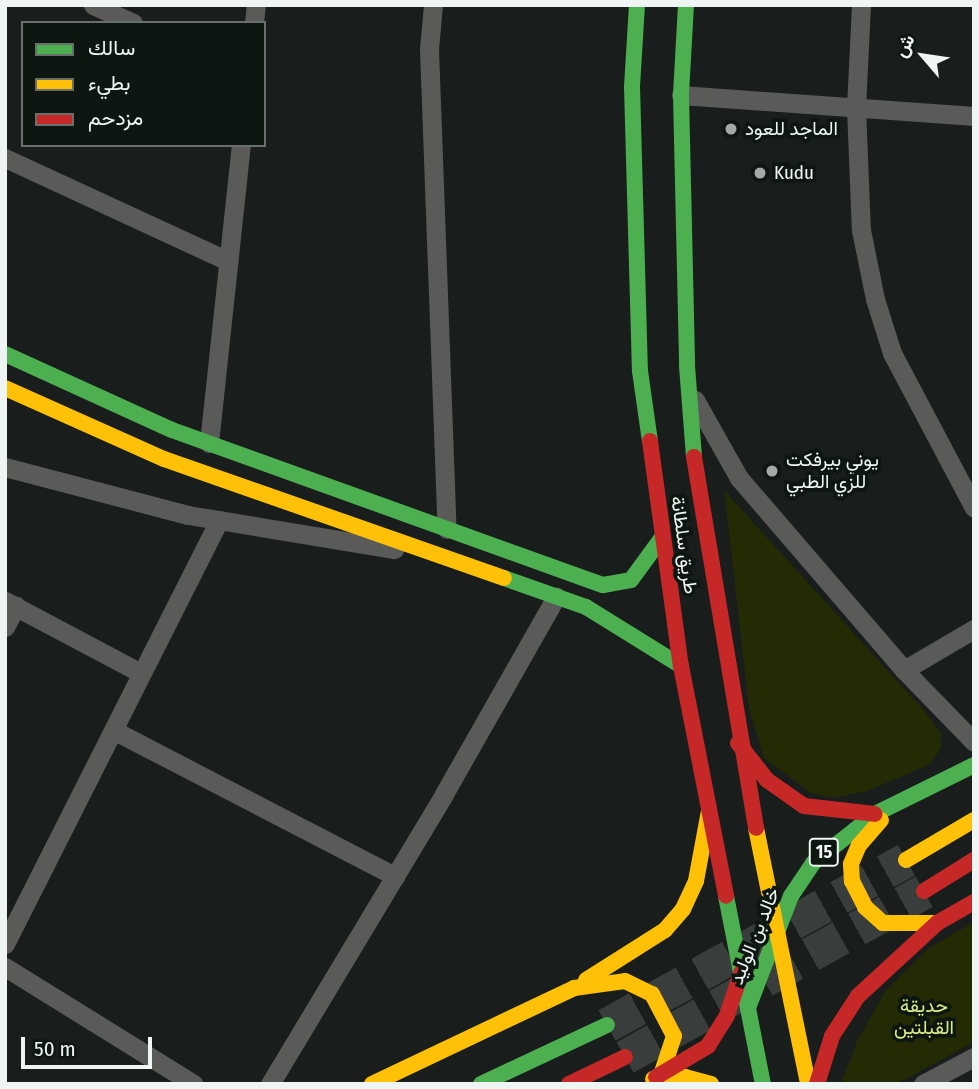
<!DOCTYPE html>
<meta charset="utf-8">
<style>
body{margin:0}
#map{position:relative;width:979px;height:1089px;overflow:hidden;background:#191d1b;font-family:"Fira Sans Condensed",Vazirmatn,sans-serif}
div>[style]{position:absolute}
.green>*{inset:0;background:#242a04}
.highway-tunnel>*{height:35px;margin-top:-17.5px;transform-origin:0;background:repeating-linear-gradient(90deg,#393d3b 0 35px,transparent 0 53px)}
.street>*{height:19px;margin:-9.5px;padding:0 9.5px;transform-origin:9.5px;border-radius:9.5px;background:#5a5b59}
.fast>*{height:16px;margin:-8px;padding:0 8px;transform-origin:8px;border-radius:8px;background:#4caf50}
.slow>*{height:16px;margin:-8px;padding:0 8px;transform-origin:8px;border-radius:8px;background:#ffc107}
.jam>*{height:16px;margin:-8px;padding:0 8px;transform-origin:8px;border-radius:8px;background:#c62828}
.dots>*{width:19px;height:19px;translate:-50% -50%;box-sizing:border-box;border:4px solid #0e1612;border-radius:50%}
span{translate:-50% -50%;white-space:nowrap;text-align:center;line-height:1.15;-webkit-text-stroke:7px #0e1612;paint-order:stroke}
.shield-label span{padding:2px 5px;background:#0e1612;border:2px solid;border-radius:5px;-webkit-text-stroke-width:0}
.shield-label{font-size:18px;color:#eff5f2;font-weight:700}
.poi-label{font-size:19px;color:#eff5f2}
.left{translate:0 -50%;text-align:left}
.street-label{font-size:19px;color:#eff5f2}
.park-label{font-size:19px;color:#daeb8a}
.frame{position:absolute;inset:0;border:7px solid #eff5f2;pointer-events:none}
.legend{position:absolute;left:21px;top:21px;width:245px;height:126px;box-sizing:border-box;background:#0e1612;border:2px solid #686f6c;margin:0;padding:9px 12px;list-style:none;font-size:21px;color:#eff5f2}
.legend li{display:flex;align-items:center;gap:14px;height:35px}
.legend b{width:35px;border:2px solid #686f6c}
.north{position:absolute;left:888px;top:21px;width:70px;height:70px;-webkit-text-stroke:5px #0e1612;paint-order:stroke;rotate:299deg;font-size:19px;font-weight:700;line-height:28px;text-align:center;color:#eff5f2}
.north::after{content:'';display:block;margin:auto;width:24px;height:32px;background:#eff5f2;clip-path:polygon(50% 0,100% 100%,50% 72%,0 100%)}
.scale{position:absolute;left:21px;top:1037px;width:131px;height:32px;box-sizing:border-box;border:4px solid #eff5f2;border-top:0;padding-left:9px;font-size:21px;line-height:24px;white-space:nowrap;color:#eff5f2;-webkit-text-stroke:5px #0e1612;paint-order:stroke}
</style>
<div id="map">
<div class="green">
<div style="clip-path:polygon(724px 490px,926px 713px,941px 734px,941px 748px,931px 764px,867px 791px,833px 798px,811px 793px,764px 758px,749px 708px)"></div>
<div style="clip-path:polygon(974px 922px,974px 1042px,896px 1084px,841px 1084px,857px 1041px,886px 990px,930px 947px)"></div>
</div>
<div class="highway-tunnel">
<div style="left:607px;top:1025px;width:342px;rotate:-28.9deg"></div>
<div style="left:625px;top:1057px;width:342px;rotate:-29deg"></div>
</div>
<div class="street">
<div style="left:93px;top:5px;width:44px;rotate:24.2deg"></div>
<div style="left:433px;top:5px;width:44px;rotate:95.2deg"></div>
<div style="left:429px;top:49px;width:480px;rotate:87.9deg"></div>
<div style="left:861px;top:5px;width:103px;rotate:92.8deg"></div>
<div style="left:856px;top:108px;width:122px;rotate:87.7deg"></div>
<div style="left:861px;top:230px;width:70px;rotate:78.5deg"></div>
<div style="left:875px;top:299px;width:57px;rotate:72.5deg"></div>
<div style="left:892px;top:353px;width:175px;rotate:62.1deg"></div>
<div style="left:254px;top:23px;width:18px;rotate:-84deg"></div>
<div style="left:681px;top:95px;width:294px;rotate:4.1deg"></div>
<div style="left:5px;top:158px;width:246px;rotate:24.8deg"></div>
<div style="left:695px;top:400px;width:90px;rotate:60.6deg"></div>
<div style="left:739px;top:478px;width:253px;rotate:49.3deg"></div>
<div style="left:904px;top:670px;width:100px;rotate:45.8deg"></div>
<div style="left:209px;top:443px;width:300px;rotate:-83.9deg"></div>
<div style="left:5px;top:467px;width:189px;rotate:14.7deg"></div>
<div style="left:188px;top:515px;width:209px;rotate:9.4deg"></div>
<div style="left:5px;top:601px;width:154px;rotate:27.9deg"></div>
<div style="left:5px;top:627px;width:24px;rotate:-62deg"></div>
<div style="left:904px;top:670px;width:81px;rotate:-30.4deg"></div>
<div style="left:113px;top:730px;width:318px;rotate:27.4deg"></div>
<div style="left:5px;top:944px;width:475px;rotate:-63.2deg"></div>
<div style="left:5px;top:967px;width:222px;rotate:31.8deg"></div>
<div style="left:270px;top:1084px;width:338px;rotate:-59deg"></div>
<div style="left:444px;top:794px;width:227px;rotate:-60.4deg"></div>
<div style="left:923px;top:1084px;width:58px;rotate:-27.9deg"></div>
</div>
<div class="fast">
<div style="left:637px;top:5px;width:82px;rotate:93.5deg"></div>
<div style="left:632px;top:87px;width:284px;rotate:88.4deg"></div>
<div style="left:640px;top:371px;width:71px;rotate:81.9deg"></div>
<div style="left:686px;top:5px;width:90px;rotate:93.2deg"></div>
<div style="left:681px;top:95px;width:271px;rotate:88.7deg"></div>
<div style="left:687px;top:366px;width:91px;rotate:85.6deg"></div>
<div style="left:5px;top:354px;width:183px;rotate:24.5deg"></div>
<div style="left:172px;top:430px;width:458px;rotate:19.8deg"></div>
<div style="left:603px;top:585px;width:28px;rotate:-10deg"></div>
<div style="left:631px;top:580px;width:51px;rotate:-53.8deg"></div>
<div style="left:504px;top:578px;width:87px;rotate:19.5deg"></div>
<div style="left:586px;top:607px;width:112px;rotate:31.8deg"></div>
<div style="left:726px;top:896px;width:192px;rotate:78.9deg"></div>
<div style="left:748px;top:1008px;width:120px;rotate:-69deg"></div>
<div style="left:791px;top:896px;width:40px;rotate:-56deg"></div>
<div style="left:813px;top:863px;width:79px;rotate:-38.3deg"></div>
<div style="left:875px;top:814px;width:110px;rotate:-26.3deg"></div>
<div style="left:481px;top:1084px;width:139px;rotate:-25.1deg"></div>
</div>
<div class="slow">
<div style="left:5px;top:388px;width:174px;rotate:24.1deg"></div>
<div style="left:164px;top:459px;width:360px;rotate:19.3deg"></div>
<div style="left:881px;top:820px;width:33px;rotate:131deg"></div>
<div style="left:859px;top:845px;width:21px;rotate:113deg"></div>
<div style="left:851px;top:864px;width:17px;rotate:87deg"></div>
<div style="left:852px;top:881px;width:29px;rotate:63deg"></div>
<div style="left:865px;top:907px;width:24px;rotate:42deg"></div>
<div style="left:883px;top:923px;width:54px"></div>
<div style="left:756px;top:828px;width:261px;rotate:78.5deg"></div>
<div style="left:906px;top:860px;width:79px;rotate:-30.5deg"></div>
<div style="left:586px;top:980px;width:93px;rotate:-32.3deg"></div>
<div style="left:665px;top:930px;width:28px;rotate:-49deg"></div>
<div style="left:683px;top:909px;width:31px;rotate:-65deg"></div>
<div style="left:696px;top:881px;width:71px;rotate:-79.5deg"></div>
<div style="left:653px;top:1079px;width:32px;rotate:-4deg"></div>
<div style="left:685px;top:1077px;width:27px;rotate:15deg"></div>
<div style="left:372px;top:1084px;width:224px;rotate:-25.4deg"></div>
<div style="left:574px;top:988px;width:51px;rotate:-7.8deg"></div>
<div style="left:625px;top:981px;width:30px;rotate:26deg"></div>
<div style="left:652px;top:994px;width:47px;rotate:62.4deg"></div>
<div style="left:674px;top:1036px;width:41px;rotate:108.4deg"></div>
</div>
<div class="jam">
<div style="left:650px;top:441px;width:227px;rotate:82.2deg"></div>
<div style="left:681px;top:666px;width:234px;rotate:78.9deg"></div>
<div style="left:694px;top:457px;width:376px;rotate:80.5deg"></div>
<div style="left:738px;top:743px;width:47px;rotate:51.9deg"></div>
<div style="left:767px;top:780px;width:45px;rotate:35.1deg"></div>
<div style="left:804px;top:806px;width:71px;rotate:6.4deg"></div>
<div style="left:924px;top:891px;width:59px;rotate:-31.8deg"></div>
<div style="left:656px;top:1077px;width:61px;rotate:-30.8deg"></div>
<div style="left:708px;top:1046px;width:36px;rotate:-58deg"></div>
<div style="left:727px;top:1015px;width:46px;rotate:-71.2deg"></div>
<div style="left:569px;top:1084px;width:62px;rotate:-25.7deg"></div>
<div style="left:817px;top:1084px;width:50px;rotate:-72.6deg"></div>
<div style="left:832px;top:1036px;width:48px;rotate:-57deg"></div>
<div style="left:858px;top:996px;width:108px;rotate:-42.7deg"></div>
<div style="left:937px;top:923px;width:43px;rotate:-29.6deg"></div>
</div>
<div class="dots">
<div style="left:731px;top:129px;background:#a4a9a7"></div>
<div style="left:760px;top:173px;background:#a4a9a7"></div>
<div style="left:772px;top:471px;background:#a4a9a7"></div>
</div>
<div class="shield-label">
<span style="left:824px;top:852px">15</span>
</div>
<div class="poi-label">
<span class="left" style="left:745px;top:129px">الماجد للعود</span>
<span class="left" style="left:774px;top:173px">Kudu</span>
<span class="left" style="left:786px;top:471px">يوني بيرفكت<br>للزي الطبي</span>
</div>
<div class="street-label">
<span style="left:684px;top:545px;rotate:82deg">طريق سلطانة</span>
<span style="left:755px;top:936px;rotate:-68deg">خالد بن الوليد</span>
</div>
<div class="park-label">
<span style="left:924px;top:1017px">حدیقة<br>القبلتین</span>
</div>
<div class="frame"></div>
<ul class="legend">
<li><b style="height:9px;background:#4caf50"></b>سالك</li>
<li><b style="height:9px;background:#ffc107"></b>بطيء</li>
<li><b style="height:9px;background:#c62828"></b>مزدحم</li>
</ul>
<div class="north">ش</div>
<div class="scale">50 m</div>
</div>
